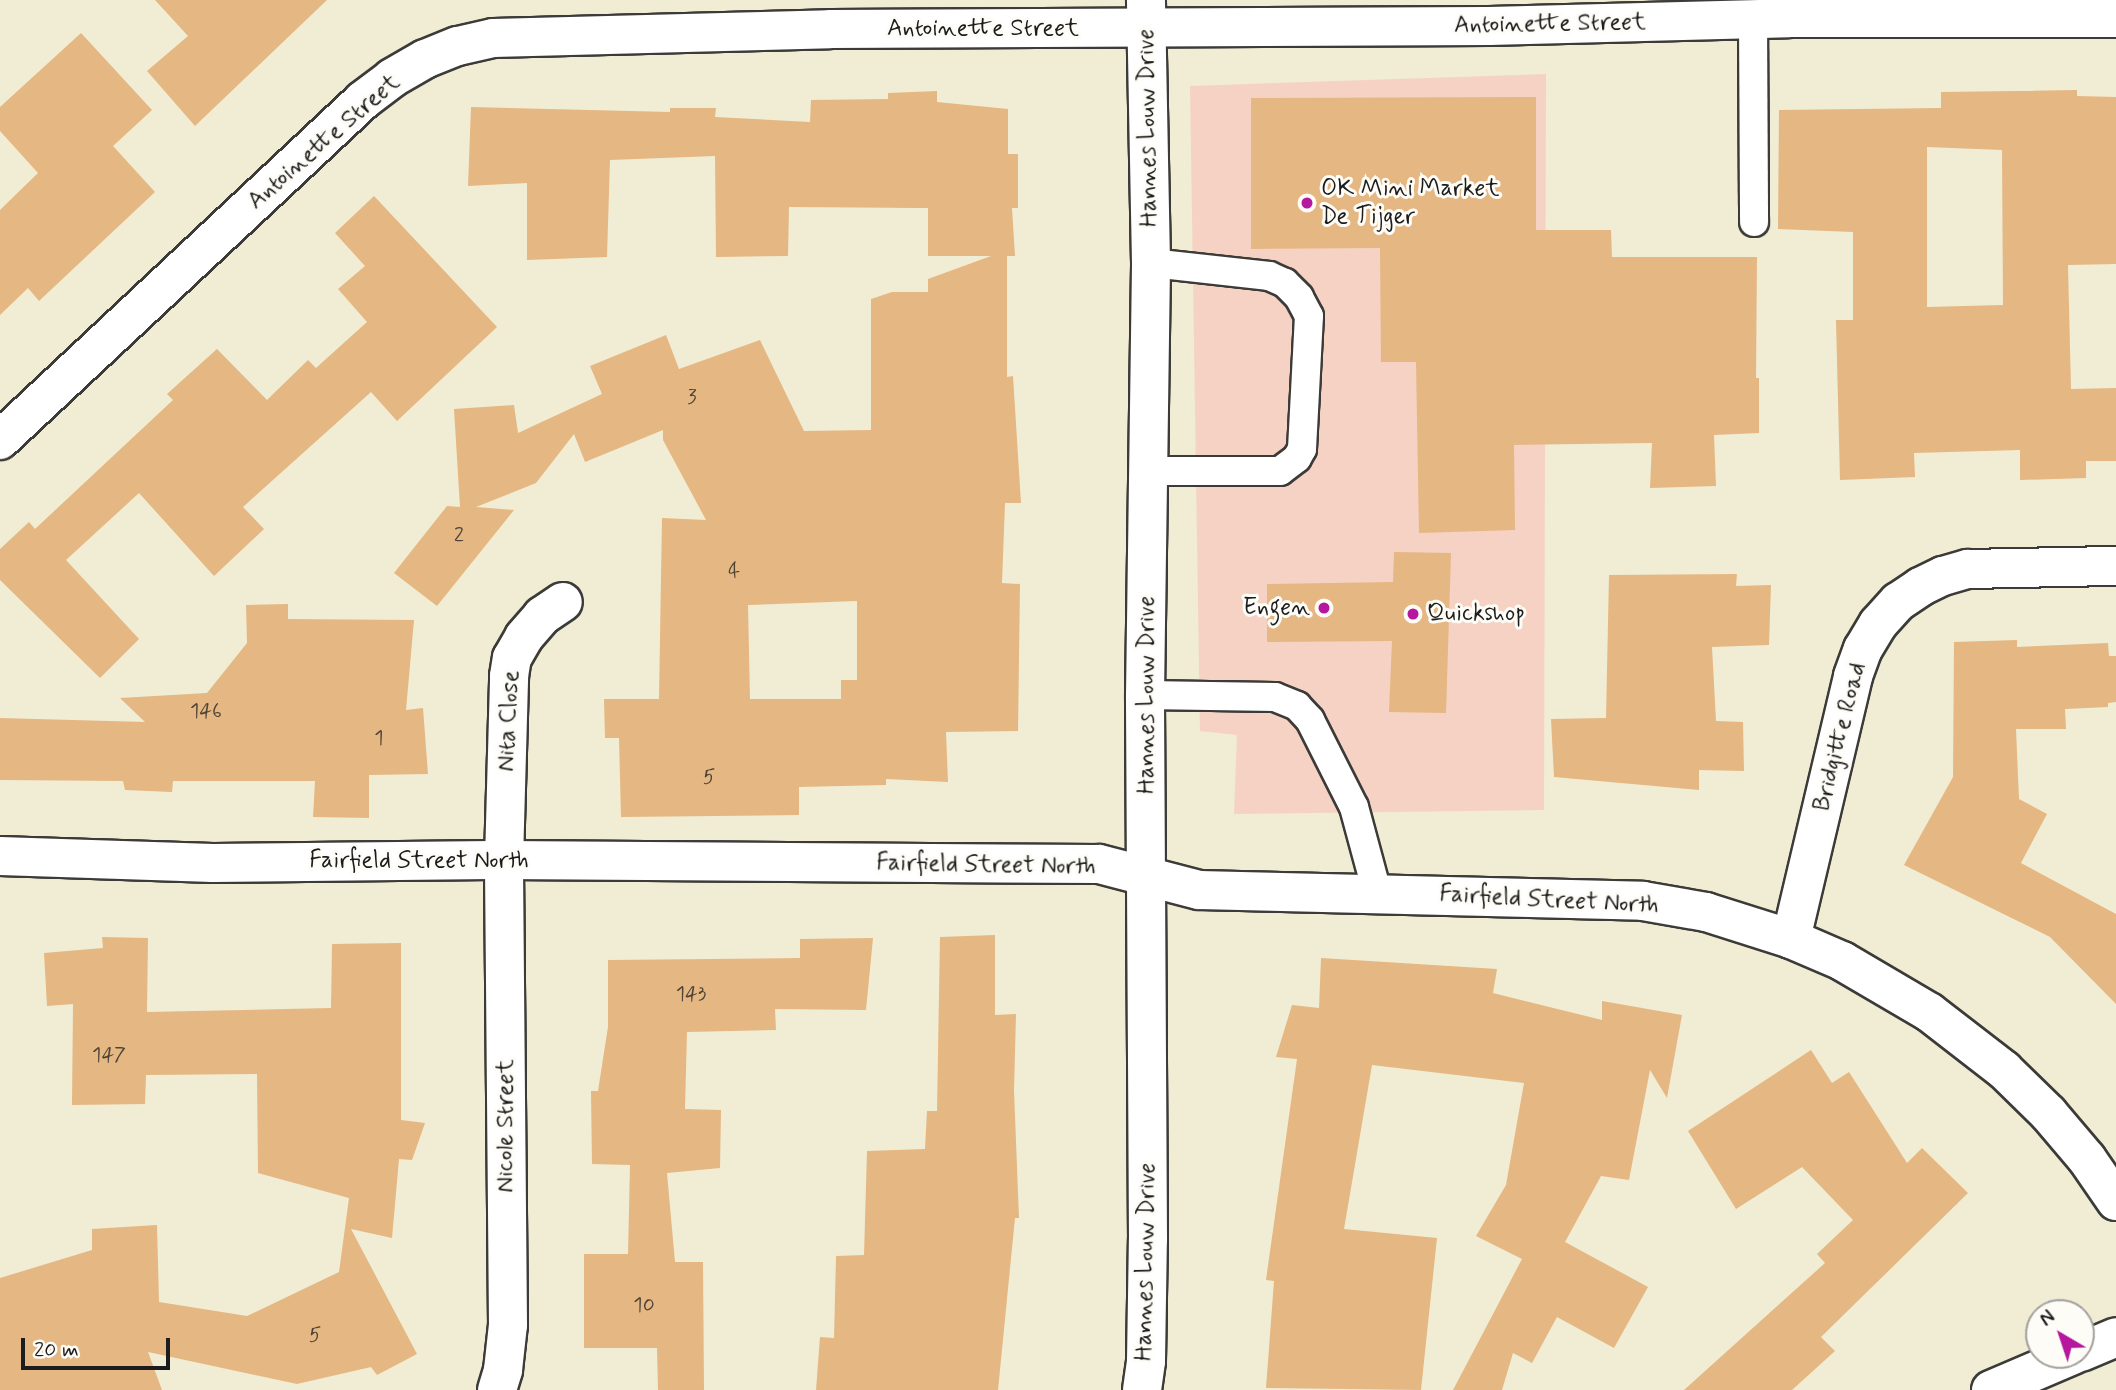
<!DOCTYPE html>
<style>
body{margin:0}
#map{position:relative;width:2116px;height:1390px;overflow:hidden;background:#f1ecd4;font-family:Mynerve,sans-serif}
div>[style]{position:absolute}
.built>*{inset:0;background:#f5d2c3}
.building>*{inset:0;background:#e5b782}
.roads{filter:drop-shadow(2px 0 #3c3b38) drop-shadow(-2px 0 #3c3b38) drop-shadow(0 2px #3c3b38) drop-shadow(0 -2px #3c3b38)}
.lane>*{height:28px;margin:-14px;padding:0 14px;transform-origin:14px;border-radius:14px;background:#fff}
.street>*{height:38px;margin:-19px;padding:0 19px;transform-origin:19px;border-radius:19px;background:#fff}
.secondary>*{height:38px;margin:-19px;padding:0 19px;transform-origin:19px;border-radius:19px;background:#fff}
.dots>*{width:19px;height:19px;translate:-50% -50%;box-sizing:border-box;border:4px solid #fdfcf7;border-radius:50%}
span{translate:-50% -50%;white-space:nowrap;text-align:center;line-height:1.15;-webkit-text-stroke:6px #fdfcf7;paint-order:stroke}
.number-label{font-size:21px;color:#4e4336}
.number-label span{-webkit-text-stroke-width:0}
.street-label{font-size:24px;color:#1c1c1c}
.poi-label{font-size:24px;color:#1c1c1c}
.left{translate:0 -50%;text-align:left}
.right{translate:-100% -50%;text-align:right}
.north{position:absolute;left:2025px;top:1299px;width:70px;height:70px;box-sizing:border-box;background:#fdfcf7;border:2px solid #a3a29f;border-radius:50%;rotate:321deg;font-size:19px;font-weight:700;line-height:28px;text-align:center;color:#1c1c1c}
.north::after{content:'';display:block;margin:auto;width:24px;height:32px;background:#b5179e;clip-path:polygon(50% 0,100% 100%,50% 72%,0 100%)}
.scale{position:absolute;left:21px;top:1338px;width:149px;height:32px;box-sizing:border-box;border:4px solid #1c1c1c;border-top:0;padding-left:9px;font-size:21px;line-height:24px;white-space:nowrap;color:#1c1c1c;-webkit-text-stroke:5px #fdfcf7;paint-order:stroke}
</style>
<div id="map">
<div class="built">
<div style="clip-path:polygon(1546px 74px,1544px 810px,1234px 814px,1237px 735px,1200px 731px,1190px 86px)"></div>
</div>
<div class="building">
<div style="clip-path:polygon(155px 0,327px 0,195px 126px,147px 71px,188px 36px)"></div>
<div style="clip-path:polygon(81px 33px,152px 110px,113px 146px,155px 192px,39px 301px,28px 288px,0 315px,0 210px,38px 173px,0 131px,0 107px)"></div>
<div style="clip-path:polygon(evenodd,2077px 90px,2077px 96px,2116px 97px,2116px 264px,2068px 265px,2071px 389px,2116px 388px,2116px 461px,2086px 461px,2086px 478px,2020px 480px,2020px 450px,1914px 453px,1915px 477px,1840px 480px,1836px 320px,1853px 320px,1853px 232px,1778px 229px,1779px 110px,1941px 108px,1941px 92px,2077px 90px,1927px 147px,2002px 150px,2003px 305px,1927px 307px,1927px 147px)"></div>
<div style="clip-path:polygon(evenodd,937px 91px,937px 102px,1008px 109px,1008px 154px,1018px 154px,1018px 208px,1012px 208px,1015px 256px,1007px 256px,1007px 377px,1013px 376px,1021px 503px,1005px 503px,1002px 583px,1020px 584px,1018px 731px,946px 732px,948px 782px,886px 779px,886px 785px,799px 787px,799px 815px,621px 817px,619px 738px,605px 738px,604px 699px,659px 699px,662px 518px,706px 520px,663px 440px,663px 430px,585px 462px,574px 434px,536px 483px,476px 507px,514px 510px,437px 606px,394px 573px,447px 506px,460px 507px,454px 409px,514px 405px,518px 433px,602px 394px,590px 366px,666px 335px,679px 369px,760px 340px,804px 431px,871px 430px,871px 299px,892px 292px,928px 292px,928px 279px,991px 256px,928px 256px,928px 208px,789px 207px,788px 256px,716px 257px,715px 156px,610px 160px,607px 257px,527px 260px,527px 183px,468px 186px,471px 107px,670px 112px,670px 108px,716px 108px,715px 117px,810px 122px,811px 100px,888px 99px,888px 93px,937px 91px,857px 601px,857px 680px,841px 680px,841px 699px,750px 699px,748px 605px,857px 601px)"></div>
<div style="clip-path:polygon(1536px 97px,1536px 230px,1611px 230px,1612px 257px,1757px 257px,1756px 378px,1759px 378px,1759px 433px,1714px 435px,1716px 486px,1650px 488px,1652px 443px,1514px 445px,1515px 530px,1419px 533px,1416px 362px,1381px 362px,1380px 248px,1251px 249px,1251px 98px)"></div>
<div style="clip-path:polygon(374px 196px,497px 327px,397px 421px,371px 392px,243px 507px,264px 529px,214px 576px,139px 493px,66px 560px,139px 639px,100px 678px,0 580px,0 549px,29px 522px,35px 529px,173px 400px,167px 394px,217px 349px,267px 400px,308px 360px,316px 368px,367px 322px,338px 289px,365px 266px,335px 233px)"></div>
<div style="clip-path:polygon(1394px 552px,1451px 553px,1446px 713px,1389px 712px,1392px 641px,1267px 642px,1267px 584px,1393px 582px)"></div>
<div style="clip-path:polygon(1737px 574px,1736px 586px,1771px 585px,1769px 645px,1712px 647px,1716px 721px,1743px 722px,1744px 771px,1699px 770px,1699px 790px,1554px 777px,1551px 719px,1606px 718px,1609px 575px)"></div>
<div style="clip-path:polygon(288px 604px,288px 619px,414px 620px,406px 710px,423px 708px,428px 774px,369px 775px,369px 818px,313px 817px,315px 781px,173px 781px,172px 792px,125px 790px,123px 781px,0 780px,0 718px,145px 722px,120px 698px,207px 693px,247px 643px,246px 605px)"></div>
<div style="clip-path:polygon(2017px 640px,2017px 647px,2108px 643px,2109px 656px,2116px 656px,2116px 702px,2108px 703px,2108px 707px,2065px 709px,2066px 729px,2016px 729px,2019px 799px,2047px 814px,2021px 863px,2116px 914px,2116px 1004px,2050px 937px,1904px 865px,1953px 777px,1954px 642px)"></div>
<div style="clip-path:polygon(995px 935px,995px 1015px,1016px 1014px,1014px 1090px,1019px 1218px,1015px 1218px,998px 1390px,816px 1390px,820px 1337px,834px 1338px,836px 1256px,864px 1255px,867px 1151px,925px 1149px,927px 1111px,937px 1111px,940px 937px)"></div>
<div style="clip-path:polygon(102px 937px,148px 938px,147px 1012px,331px 1008px,332px 944px,401px 943px,401px 1120px,425px 1123px,412px 1160px,399px 1159px,392px 1238px,351px 1229px,417px 1354px,377px 1375px,371px 1367px,297px 1384px,148px 1352px,162px 1390px,0 1390px,0 1278px,92px 1250px,92px 1229px,157px 1225px,159px 1302px,247px 1316px,339px 1272px,349px 1198px,258px 1173px,257px 1074px,146px 1075px,145px 1104px,72px 1105px,73px 1004px,47px 1006px,44px 953px,103px 948px)"></div>
<div style="clip-path:polygon(873px 938px,866px 1010px,775px 1009px,776px 1030px,687px 1032px,685px 1109px,721px 1110px,720px 1168px,667px 1173px,675px 1262px,703px 1262px,704px 1390px,658px 1390px,657px 1348px,584px 1348px,584px 1254px,628px 1254px,630px 1165px,592px 1164px,591px 1091px,598px 1091px,608px 1027px,608px 960px,800px 958px,800px 939px)"></div>
<div style="clip-path:polygon(1321px 958px,1497px 969px,1493px 993px,1602px 1020px,1602px 1001px,1682px 1015px,1667px 1098px,1650px 1070px,1629px 1180px,1601px 1176px,1565px 1242px,1648px 1287px,1614px 1348px,1557px 1317px,1532px 1363px,1513px 1353px,1502px 1390px,1453px 1390px,1522px 1259px,1476px 1236px,1506px 1185px,1524px 1083px,1372px 1065px,1344px 1229px,1437px 1238px,1421px 1390px,1266px 1388px,1274px 1281px,1266px 1280px,1297px 1059px,1276px 1057px,1292px 1005px,1319px 1008px)"></div>
<div style="clip-path:polygon(1811px 1050px,1832px 1083px,1849px 1072px,1907px 1163px,1922px 1148px,1968px 1193px,1821px 1337px,1835px 1351px,1792px 1390px,1684px 1390px,1825px 1263px,1817px 1254px,1853px 1220px,1802px 1167px,1736px 1209px,1688px 1131px)"></div>
</div>
<div class="roads">
<div class="lane">
<div style="left:1753px;top:19px;width:203px;rotate:89.7deg"></div>
<div style="left:1149px;top:471px;width:131px"></div>
<div style="left:1280px;top:471px;width:21px;rotate:-37deg"></div>
<div style="left:1297px;top:458px;width:10px;rotate:-61deg"></div>
<div style="left:1302px;top:449px;width:133px;rotate:-87deg"></div>
<div style="left:1309px;top:316px;width:21px;rotate:-118deg"></div>
<div style="left:1299px;top:297px;width:20px;rotate:-135deg"></div>
<div style="left:1285px;top:283px;width:17px;rotate:-156deg"></div>
<div style="left:1269px;top:276px;width:119px;rotate:-173.7deg"></div>
<div style="left:1145px;top:695px;width:130px;rotate:0.9deg"></div>
<div style="left:1275px;top:697px;width:24px;rotate:22deg"></div>
<div style="left:1297px;top:706px;width:19px;rotate:47deg"></div>
<div style="left:1310px;top:720px;width:97px;rotate:63.2deg"></div>
<div style="left:1354px;top:807px;width:88px;rotate:74.9deg"></div>
</div>
<div class="street">
<div style="left:0;top:440px;width:496px;rotate:-43.1deg"></div>
<div style="left:362px;top:101px;width:38px;rotate:-37deg"></div>
<div style="left:392px;top:78px;width:38px;rotate:-30deg"></div>
<div style="left:425px;top:59px;width:35px;rotate:-22deg"></div>
<div style="left:458px;top:46px;width:36px;rotate:-13deg"></div>
<div style="left:493px;top:38px;width:337px;rotate:-1.5deg"></div>
<div style="left:830px;top:29px;width:659px;rotate:-0.26deg"></div>
<div style="left:1489px;top:26px;width:300px;rotate:-1.5deg"></div>
<div style="left:1789px;top:18px;width:327px"></div>
<div style="left:0;top:856px;width:213px;rotate:1.9deg"></div>
<div style="left:213px;top:863px;width:291px;rotate:-0.6deg"></div>
<div style="left:504px;top:860px;width:595px;rotate:0.39deg"></div>
<div style="left:1099px;top:864px;width:103px;rotate:14.6deg"></div>
<div style="left:1199px;top:890px;width:444px;rotate:1.4deg"></div>
<div style="left:1643px;top:901px;width:64px;rotate:9.9deg"></div>
<div style="left:1706px;top:912px;width:89px;rotate:17.6deg"></div>
<div style="left:1791px;top:939px;width:56px;rotate:23.3deg"></div>
<div style="left:1842px;top:961px;width:101px;rotate:30.4deg"></div>
<div style="left:1929px;top:1012px;width:95px;rotate:37.7deg"></div>
<div style="left:2004px;top:1070px;width:62px;rotate:44.3deg"></div>
<div style="left:2048px;top:1113px;width:60px;rotate:49.7deg"></div>
<div style="left:2087px;top:1159px;width:51px;rotate:55.4deg"></div>
<div style="left:1791px;top:939px;width:270px;rotate:-76.7deg"></div>
<div style="left:1853px;top:676px;width:29px;rotate:-70deg"></div>
<div style="left:1863px;top:649px;width:29px;rotate:-59deg"></div>
<div style="left:1878px;top:624px;width:30px;rotate:-48deg"></div>
<div style="left:1898px;top:602px;width:27px;rotate:-34deg"></div>
<div style="left:1920px;top:587px;width:25px;rotate:-26deg"></div>
<div style="left:1943px;top:576px;width:26px;rotate:-16deg"></div>
<div style="left:1968px;top:569px;width:148px;rotate:-1.2deg"></div>
<div style="left:2081px;top:1352px;width:38px;rotate:-23deg"></div>
<div style="left:497px;top:1390px;width:21px;rotate:-73deg"></div>
<div style="left:503px;top:1370px;width:45px;rotate:-83.7deg"></div>
<div style="left:508px;top:1325px;width:465px;rotate:-90.5deg"></div>
<div style="left:504px;top:860px;width:184px;rotate:-88.4deg"></div>
<div style="left:509px;top:676px;width:18px;rotate:-81deg"></div>
<div style="left:512px;top:658px;width:24px;rotate:-60deg"></div>
<div style="left:524px;top:637px;width:28px;rotate:-49deg"></div>
<div style="left:542px;top:616px;width:25px;rotate:-34deg"></div>
<div style="left:1991px;top:1390px;width:89px;rotate:-23.1deg"></div>
</div>
<div class="secondary">
<div style="left:1142px;top:1390px;width:29px;rotate:-82deg"></div>
<div style="left:1146px;top:1361px;width:122px;rotate:-89.1deg"></div>
<div style="left:1148px;top:1239px;width:544px;rotate:-90.32deg"></div>
<div style="left:1145px;top:695px;width:432px;rotate:-89.2deg"></div>
<div style="left:1151px;top:263px;width:263px;rotate:-91.1deg"></div>
</div>
</div>
<div class="dots">
<div style="left:1307px;top:203px;background:#b5179e"></div>
<div style="left:1324px;top:608px;background:#b5179e"></div>
<div style="left:1413px;top:614px;background:#b5179e"></div>
</div>
<div class="number-label">
<span style="left:692px;top:397px">3</span>
<span style="left:459px;top:535px">2</span>
<span style="left:734px;top:571px">4</span>
<span style="left:206px;top:711px">146</span>
<span style="left:379px;top:738px">1</span>
<span style="left:709px;top:777px">5</span>
<span style="left:691px;top:994px">143</span>
<span style="left:109px;top:1055px">147</span>
<span style="left:644px;top:1305px">10</span>
<span style="left:315px;top:1335px">5</span>
</div>
<div class="street-label">
<span style="left:1550px;top:24px;rotate:-1deg">Antoinette Street</span>
<span style="left:983px;top:29px">Antoinette Street</span>
<span style="left:1148px;top:128px;rotate:-91deg">Hannes Louw Drive</span>
<span style="left:324px;top:142px;rotate:-41deg">Antoinette Street</span>
<span style="left:1147px;top:695px;rotate:-90deg">Hannes Louw Drive</span>
<span style="left:509px;top:721px;rotate:-87deg">Nita Close</span>
<span style="left:1840px;top:737px;rotate:-76deg">Bridgitte Road</span>
<span style="left:419px;top:861px">Fairfield Street North</span>
<span style="left:986px;top:865px;rotate:1deg">Fairfield Street North</span>
<span style="left:1549px;top:900px;rotate:3deg">Fairfield Street North</span>
<span style="left:506px;top:1126px;rotate:-90deg">Nicole Street</span>
<span style="left:1146px;top:1262px;rotate:-89deg">Hannes Louw Drive</span>
</div>
<div class="poi-label">
<span class="left" style="left:1321px;top:203px">OK Mini Market<br>De Tijger</span>
<span class="right" style="left:1310px;top:608px">Engen</span>
<span class="left" style="left:1427px;top:614px">Quickshop</span>
</div>
<div class="north">N</div>
<div class="scale">20 m</div>
</div>
